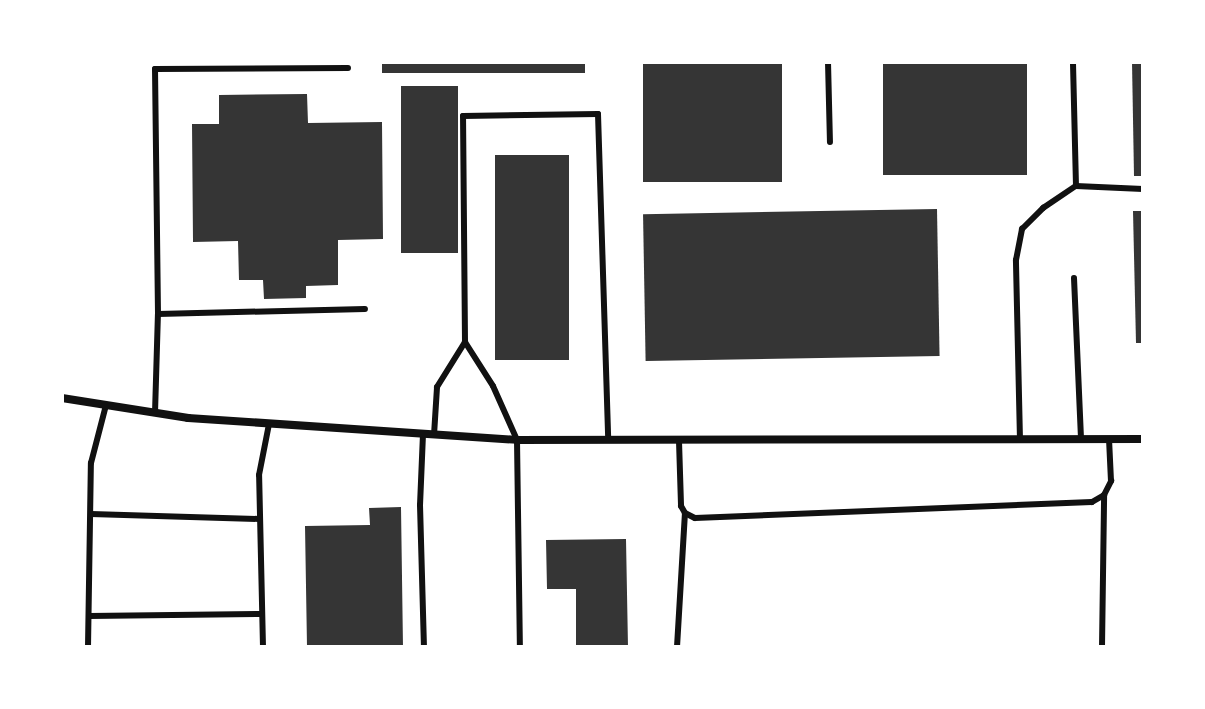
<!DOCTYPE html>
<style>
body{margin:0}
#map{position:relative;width:1205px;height:709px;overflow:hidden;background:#fff;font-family:Ubuntu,sans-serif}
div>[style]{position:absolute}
.building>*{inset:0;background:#353535;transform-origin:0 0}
.service>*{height:6px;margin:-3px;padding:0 3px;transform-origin:3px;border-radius:3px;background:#111}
.minor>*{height:8px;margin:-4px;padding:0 4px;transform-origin:4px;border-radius:4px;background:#111}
span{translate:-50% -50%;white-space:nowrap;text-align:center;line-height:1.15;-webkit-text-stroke:8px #fff;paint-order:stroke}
.frame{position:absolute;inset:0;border:64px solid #fff;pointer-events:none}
</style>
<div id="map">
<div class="building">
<div style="left:382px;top:62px;width:203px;height:11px"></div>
<div style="left:643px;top:62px;width:139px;height:120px"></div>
<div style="left:883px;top:62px;width:144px;height:113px"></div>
<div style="clip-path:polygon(1132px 62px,1143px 62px,1143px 176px,1134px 176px)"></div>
<div style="left:401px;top:86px;width:57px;height:167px"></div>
<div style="clip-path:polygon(307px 94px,308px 123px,382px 122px,383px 239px,338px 240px,338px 285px,306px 286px,306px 298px,264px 299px,263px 280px,239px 280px,238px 241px,193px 242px,192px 124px,219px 124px,219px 95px)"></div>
<div style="left:495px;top:155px;width:74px;height:205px"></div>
<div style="left:937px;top:209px;width:147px;height:294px;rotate:89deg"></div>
<div style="clip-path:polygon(1133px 211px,1143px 211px,1143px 343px,1136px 343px)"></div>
<div style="clip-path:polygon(401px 507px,403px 647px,307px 647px,305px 526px,370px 525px,369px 508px)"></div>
<div style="clip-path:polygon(626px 539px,628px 647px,576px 647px,576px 589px,547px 589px,546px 540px)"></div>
</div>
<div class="service">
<div style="left:828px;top:62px;width:80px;rotate:88.6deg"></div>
<div style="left:1076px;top:186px;width:67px;rotate:2.6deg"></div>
<div style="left:1074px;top:278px;width:162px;rotate:87.5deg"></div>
<div style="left:158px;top:314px;width:207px;rotate:-1.4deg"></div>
<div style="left:465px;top:342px;width:52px;rotate:57.5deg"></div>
<div style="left:493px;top:386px;width:59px;rotate:66deg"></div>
<div style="left:517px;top:440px;width:207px;rotate:89.2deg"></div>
<div style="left:155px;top:413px;width:99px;rotate:-88.3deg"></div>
<div style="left:158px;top:314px;width:245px;rotate:-90.7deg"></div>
<div style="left:155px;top:69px;width:193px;rotate:-0.3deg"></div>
<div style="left:423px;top:434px;width:71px;rotate:92.4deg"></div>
<div style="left:420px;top:505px;width:142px;rotate:88.4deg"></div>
<div style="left:434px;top:435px;width:48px;rotate:-86.4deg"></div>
<div style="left:437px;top:387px;width:53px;rotate:-58.1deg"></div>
<div style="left:465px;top:342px;width:226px;rotate:-90.5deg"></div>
<div style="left:463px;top:116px;width:135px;rotate:-0.8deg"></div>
<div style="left:598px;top:114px;width:326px;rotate:88.2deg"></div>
<div style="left:1020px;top:440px;width:180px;rotate:-91.3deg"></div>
<div style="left:1016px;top:260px;width:32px;rotate:-79deg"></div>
<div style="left:1022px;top:229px;width:30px;rotate:-45deg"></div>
<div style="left:1043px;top:208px;width:40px;rotate:-34deg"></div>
<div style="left:1076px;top:186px;width:124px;rotate:-91.4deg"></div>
<div style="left:679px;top:441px;width:65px;rotate:88.2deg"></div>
<div style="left:681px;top:506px;width:8px;rotate:60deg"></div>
<div style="left:685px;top:513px;width:11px;rotate:27deg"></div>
<div style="left:695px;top:518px;width:397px;rotate:-2.3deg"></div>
<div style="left:1092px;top:502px;width:14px;rotate:-30deg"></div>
<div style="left:1104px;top:495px;width:16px;rotate:-63deg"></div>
<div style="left:1111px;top:481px;width:42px;rotate:-92.7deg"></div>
<div style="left:91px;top:514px;width:169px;rotate:1.7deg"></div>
<div style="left:89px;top:616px;width:173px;rotate:-0.7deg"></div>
<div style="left:88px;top:647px;width:184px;rotate:-89.1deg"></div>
<div style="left:91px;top:463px;width:60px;rotate:-75.5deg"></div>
<div style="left:263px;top:647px;width:172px;rotate:-91.3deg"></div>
<div style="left:259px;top:475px;width:52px;rotate:-78.9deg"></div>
<div style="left:677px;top:647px;width:134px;rotate:-86.6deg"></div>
<div style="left:1102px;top:647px;width:152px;rotate:-89.2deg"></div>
</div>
<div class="minor">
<div style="left:62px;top:398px;width:128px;rotate:9deg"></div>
<div style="left:188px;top:418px;width:330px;rotate:3.8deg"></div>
<div style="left:517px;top:440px;width:626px;rotate:-0.09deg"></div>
</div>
<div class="frame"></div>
</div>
